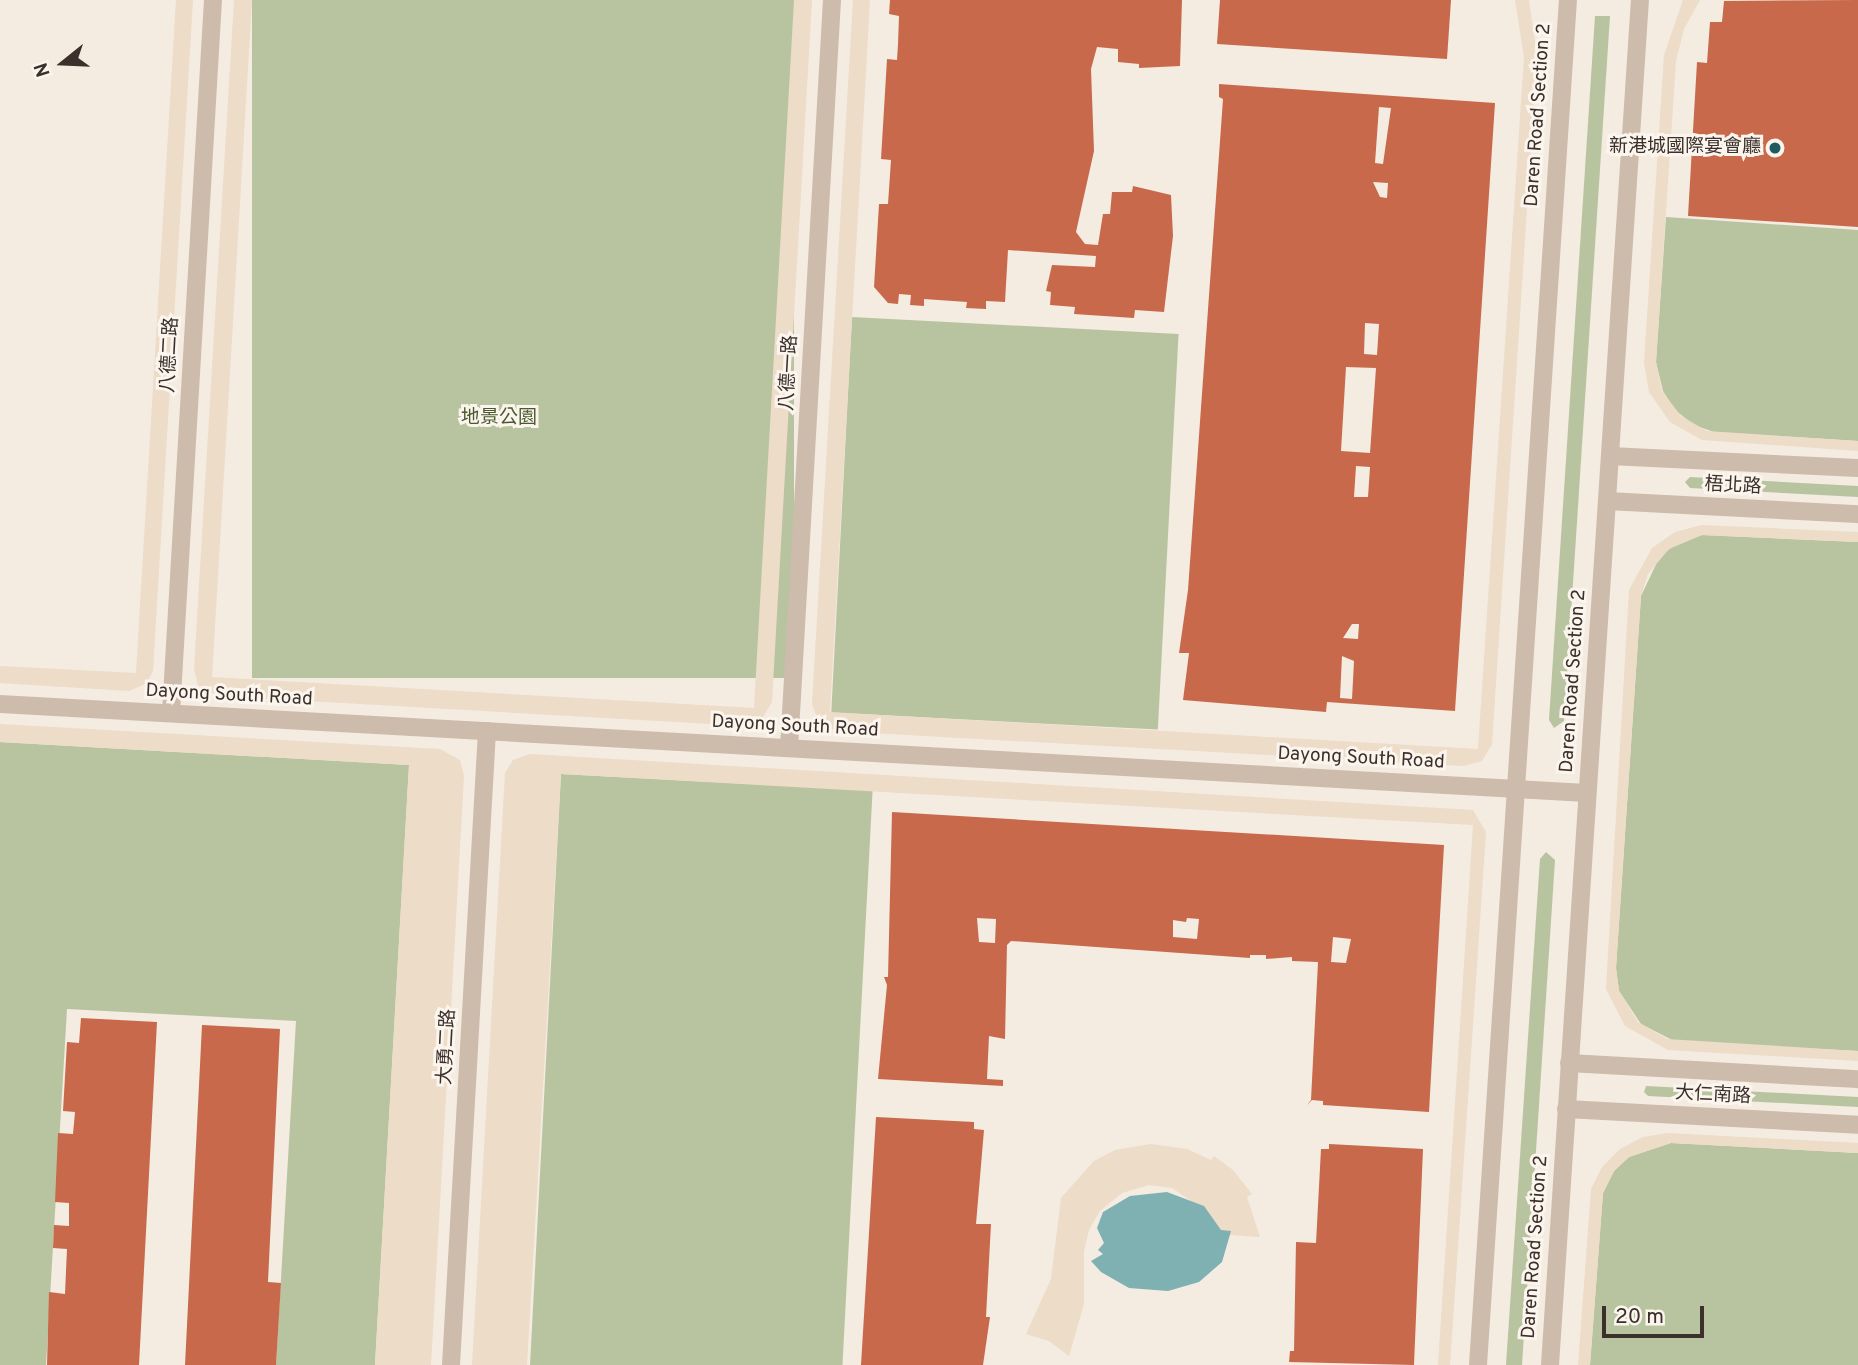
<!DOCTYPE html>
<meta charset="utf-8">
<style>
body{margin:0}
#map{position:relative;width:1858px;height:1365px;overflow:hidden;background:#f4ebe1;font-family:Overpass,"Noto Sans TC",sans-serif}
div>[style]{position:absolute}
.green>*{inset:0;background:#b8c4a0;transform-origin:0 0}
.plaza>*{inset:0;background:#ecdcc8}
.water>*{inset:0;background:#7fb0b2}
.building>*{inset:0;background:#c8694b}
.minor>*{height:18px;margin:-9px;padding:0 9px;transform-origin:9px;border-radius:9px;background:#cdbbac}
.dots>*{width:19px;height:19px;translate:-50% -50%;box-sizing:border-box;border:4px solid #fbf5ee;border-radius:50%}
span{translate:-50% -50%;white-space:nowrap;text-align:center;line-height:1.15;-webkit-text-stroke:6px #fbf5ee;paint-order:stroke}
.street-label{font-size:19px;color:#3b302b}
.poi-label{font-size:19px;color:#3b302b}
.right{translate:-100% -50%;text-align:right}
.park-label{font-size:19px;color:#4a5a2e}
.north{position:absolute;left:28px;top:28px;width:70px;height:70px;-webkit-text-stroke:5px #fbf5ee;paint-order:stroke;rotate:252deg;font-size:19px;font-weight:700;line-height:28px;text-align:center;color:#3b302b}
.north::after{content:'';display:block;margin:auto;width:24px;height:32px;background:#3b302b;clip-path:polygon(50% 0,100% 100%,50% 72%,0 100%)}
.scale{position:absolute;left:1602px;top:1306px;width:102px;height:32px;box-sizing:border-box;border:4px solid #3b302b;border-top:0;padding-left:9px;font-size:21px;line-height:24px;white-space:nowrap;color:#3b302b;-webkit-text-stroke:5px #fbf5ee;paint-order:stroke}
</style>
<div id="map">
<div class="green">
<div style="left:252px;top:0;width:542px;height:678px"></div>
<div style="clip-path:polygon(1595px 16px,1610px 16px,1564px 721px,1554px 728px,1549px 720px)"></div>
<div style="clip-path:polygon(1666px 217px,1858px 230px,1858px 441px,1714px 432px,1694px 425px,1675px 410px,1663px 391px,1656px 362px)"></div>
<div style="left:852px;top:317px;width:327px;height:396px;rotate:3deg"></div>
<div style="clip-path:polygon(1690px 477px,1858px 486px,1858px 497px,1690px 488px,1685px 482px)"></div>
<div style="clip-path:polygon(1702px 535px,1858px 542px,1858px 1051px,1674px 1041px,1641px 1024px,1619px 991px,1616px 968px,1641px 596px,1660px 556px,1676px 544px)"></div>
<div style="clip-path:polygon(0 742px,409px 765px,375px 1365px,276px 1365px,296px 1021px,67px 1009px,46px 1365px,0 1365px)"></div>
<div style="left:561px;top:774px;width:312px;height:592px;rotate:3deg"></div>
<div style="clip-path:polygon(1546px 852px,1555px 860px,1522px 1365px,1506px 1365px,1540px 859px)"></div>
<div style="clip-path:polygon(1646px 1086px,1858px 1097px,1858px 1107px,1648px 1096px,1644px 1092px)"></div>
<div style="clip-path:polygon(1671px 1143px,1858px 1153px,1858px 1365px,1590px 1365px,1603px 1193px,1614px 1171px,1629px 1157px)"></div>
</div>
<div class="plaza">
<div style="clip-path:polygon(176px 0,193px 0,153px 671px,147px 683px,129px 691px,0 683px,0 666px,136px 673px)"></div>
<div style="clip-path:polygon(234px 0,252px 0,212px 677px,754px 708px,794px 0,812px 0,772px 702px,760px 722px,747px 726px,218px 696px,198px 685px,194px 669px)"></div>
<div style="clip-path:polygon(853px 0,870px 0,830px 712px,1478px 749px,1524px 57px,1515px 0,1529px 0,1537px 56px,1492px 744px,1482px 761px,1464px 766px,836px 731px,819px 723px,812px 704px)"></div>
<div style="clip-path:polygon(1683px 0,1700px 0,1684px 29px,1676px 61px,1656px 362px,1662px 391px,1681px 416px,1707px 431px,1858px 441px,1858px 451px,1702px 440px,1670px 422px,1649px 392px,1644px 363px,1664px 55px)"></div>
<div style="clip-path:polygon(1702px 525px,1858px 532px,1858px 542px,1702px 535px,1669px 549px,1648px 574px,1641px 596px,1616px 968px,1619px 991px,1638px 1022px,1667px 1039px,1858px 1051px,1858px 1061px,1668px 1050px,1625px 1026px,1606px 989px,1629px 590px,1652px 548px,1675px 532px)"></div>
<div style="clip-path:polygon(0 724px,440px 749px,460px 760px,464px 776px,431px 1365px,375px 1365px,409px 765px,0 742px)"></div>
<div style="clip-path:polygon(530px 754px,1473px 810px,1486px 832px,1450px 1365px,1438px 1365px,1473px 825px,561px 774px,527px 1365px,472px 1365px,505px 773px,513px 760px)"></div>
<div style="clip-path:polygon(1668px 1133px,1858px 1143px,1858px 1153px,1671px 1143px,1629px 1157px,1614px 1171px,1603px 1193px,1590px 1365px,1578px 1365px,1591px 1189px,1602px 1167px,1620px 1149px,1643px 1137px)"></div>
<div style="clip-path:polygon(1151px 1144px,1187px 1149px,1211px 1160px,1214px 1156px,1233px 1170px,1252px 1194px,1247px 1197px,1260px 1237px,1216px 1234px,1203px 1209px,1172px 1188px,1149px 1185px,1122px 1193px,1100px 1211px,1089px 1230px,1084px 1251px,1084px 1304px,1069px 1356px,1049px 1341px,1026px 1334px,1051px 1279px,1061px 1198px,1094px 1161px,1115px 1150px)"></div>
</div>
<div class="water">
<div style="clip-path:polygon(1167px 1192px,1204px 1206px,1221px 1230px,1231px 1231px,1222px 1262px,1199px 1282px,1168px 1291px,1129px 1288px,1101px 1272px,1091px 1261px,1103px 1254px,1098px 1250px,1104px 1243px,1097px 1228px,1103px 1212px,1130px 1196px)"></div>
</div>
<div class="building">
<div style="clip-path:polygon(890px 0,1182px 0,1180px 66px,1139px 68px,1139px 64px,1118px 62px,1118px 49px,1097px 47px,1091px 69px,1094px 151px,1076px 232px,1085px 244px,1098px 245px,1103px 214px,1110px 214px,1112px 192px,1132px 192px,1133px 186px,1171px 195px,1173px 236px,1164px 312px,1135px 310px,1134px 318px,1074px 314px,1075px 307px,1050px 305px,1051px 292px,1046px 291px,1052px 265px,1095px 267px,1096px 256px,1008px 250px,1005px 302px,986px 301px,986px 309px,966px 308px,967px 302px,924px 299px,924px 306px,910px 305px,911px 295px,899px 294px,898px 304px,888px 303px,874px 287px,879px 204px,888px 204px,891px 160px,881px 159px,887px 59px,897px 60px,898px 44px,899px 16px,889px 14px)"></div>
<div style="clip-path:polygon(1220px 0,1451px 0,1447px 59px,1217px 44px)"></div>
<div style="clip-path:polygon(1858px 0,1858px 227px,1688px 216px,1697px 62px,1707px 63px,1710px 22px,1722px 22px,1724px 1px)"></div>
<div style="clip-path:polygon(evenodd,1219px 84px,1495px 103px,1455px 711px,1327px 702px,1326px 712px,1183px 700px,1189px 653px,1179px 653px,1188px 590px,1223px 99px,1219px 97px,1219px 84px,1379px 107px,1391px 108px,1383px 164px,1375px 163px,1379px 107px,1219px 84px,1373px 182px,1388px 183px,1387px 198px,1380px 197px,1373px 182px,1219px 84px,1365px 323px,1379px 324px,1377px 355px,1364px 354px,1365px 323px,1219px 84px,1346px 367px,1376px 368px,1370px 453px,1341px 451px,1346px 367px,1219px 84px,1356px 466px,1370px 467px,1368px 497px,1354px 497px,1356px 466px,1219px 84px,1352px 624px,1359px 624px,1358px 639px,1343px 638px,1352px 624px,1219px 84px,1342px 656px,1354px 661px,1352px 699px,1340px 698px,1342px 656px)"></div>
<div style="clip-path:polygon(evenodd,892px 812px,1444px 845px,1429px 1112px,1323px 1105px,1323px 1101px,1312px 1100px,1307px 1105px,1311px 1100px,1318px 962px,1292px 961px,1292px 957px,1266px 959px,1266px 955px,1250px 955px,1250px 958px,1011px 941px,1007px 945px,1005px 1039px,989px 1036px,987px 1079px,1003px 1080px,1003px 1086px,878px 1079px,887px 985px,884px 977px,888px 977px,892px 812px,977px 918px,996px 919px,995px 943px,979px 942px,977px 918px,892px 812px,1187px 918px,1199px 919px,1197px 939px,1173px 937px,1173px 920px,1186px 922px,1187px 918px,892px 812px,1333px 937px,1351px 939px,1346px 963px,1331px 962px,1333px 937px)"></div>
<div style="clip-path:polygon(81px 1018px,157px 1022px,139px 1365px,47px 1365px,49px 1292px,65px 1294px,66px 1271px,67px 1249px,53px 1248px,54px 1225px,69px 1226px,69px 1203px,55px 1202px,58px 1133px,73px 1134px,75px 1112px,63px 1111px,67px 1042px,79px 1043px)"></div>
<div style="clip-path:polygon(202px 1025px,280px 1029px,268px 1282px,281px 1283px,276px 1365px,185px 1365px)"></div>
<div style="clip-path:polygon(876px 1117px,974px 1122px,974px 1129px,984px 1130px,976px 1224px,991px 1224px,986px 1317px,990px 1317px,983px 1365px,861px 1365px)"></div>
<div style="clip-path:polygon(1329px 1144px,1423px 1149px,1414px 1365px,1289px 1362px,1290px 1351px,1294px 1351px,1296px 1242px,1316px 1243px,1321px 1149px,1329px 1149px)"></div>
</div>
<div class="minor">
<div style="left:1610px;top:456px;width:248px;rotate:2.8deg"></div>
<div style="left:1607px;top:501px;width:251px;rotate:3deg"></div>
<div style="left:0;top:704px;width:1589px;rotate:3.21deg"></div>
<div style="left:171px;top:713px;width:714px;rotate:-86.63deg"></div>
<div style="left:789px;top:748px;width:749px;rotate:-86.71deg"></div>
<div style="left:1569px;top:1063px;width:289px;rotate:3.2deg"></div>
<div style="left:1566px;top:1109px;width:292px;rotate:3.1deg"></div>
<div style="left:451px;top:1365px;width:635px;rotate:-86.75deg"></div>
<div style="left:1478px;top:1365px;width:1368px;rotate:-86.23deg"></div>
<div style="left:1550px;top:1365px;width:1368px;rotate:-86.23deg"></div>
</div>
<div class="dots">
<div style="left:1775px;top:148px;background:#1f5a5e"></div>
</div>
<div class="street-label">
<span style="left:1539px;top:115px;rotate:-86deg">Daren Road Section 2</span>
<span style="left:171px;top:355px;rotate:-87deg">八德二路</span>
<span style="left:790px;top:373px;rotate:-87deg">八德一路</span>
<span style="left:1733px;top:487px;rotate:3deg">梧北路</span>
<span style="left:1574px;top:681px;rotate:-86deg">Daren Road Section 2</span>
<span style="left:229px;top:696px;rotate:3deg">Dayong South Road</span>
<span style="left:795px;top:727px;rotate:3deg">Dayong South Road</span>
<span style="left:1361px;top:759px;rotate:3deg">Dayong South Road</span>
<span style="left:448px;top:1047px;rotate:-87deg">大勇二路</span>
<span style="left:1713px;top:1096px;rotate:3deg">大仁南路</span>
<span style="left:1536px;top:1247px;rotate:-86deg">Daren Road Section 2</span>
</div>
<div class="poi-label">
<span class="right" style="left:1761px;top:148px">新港城國際宴會廳</span>
</div>
<div class="park-label">
<span style="left:499px;top:419px">地景公園</span>
</div>
<div class="north">N</div>
<div class="scale">20 m</div>
</div>
